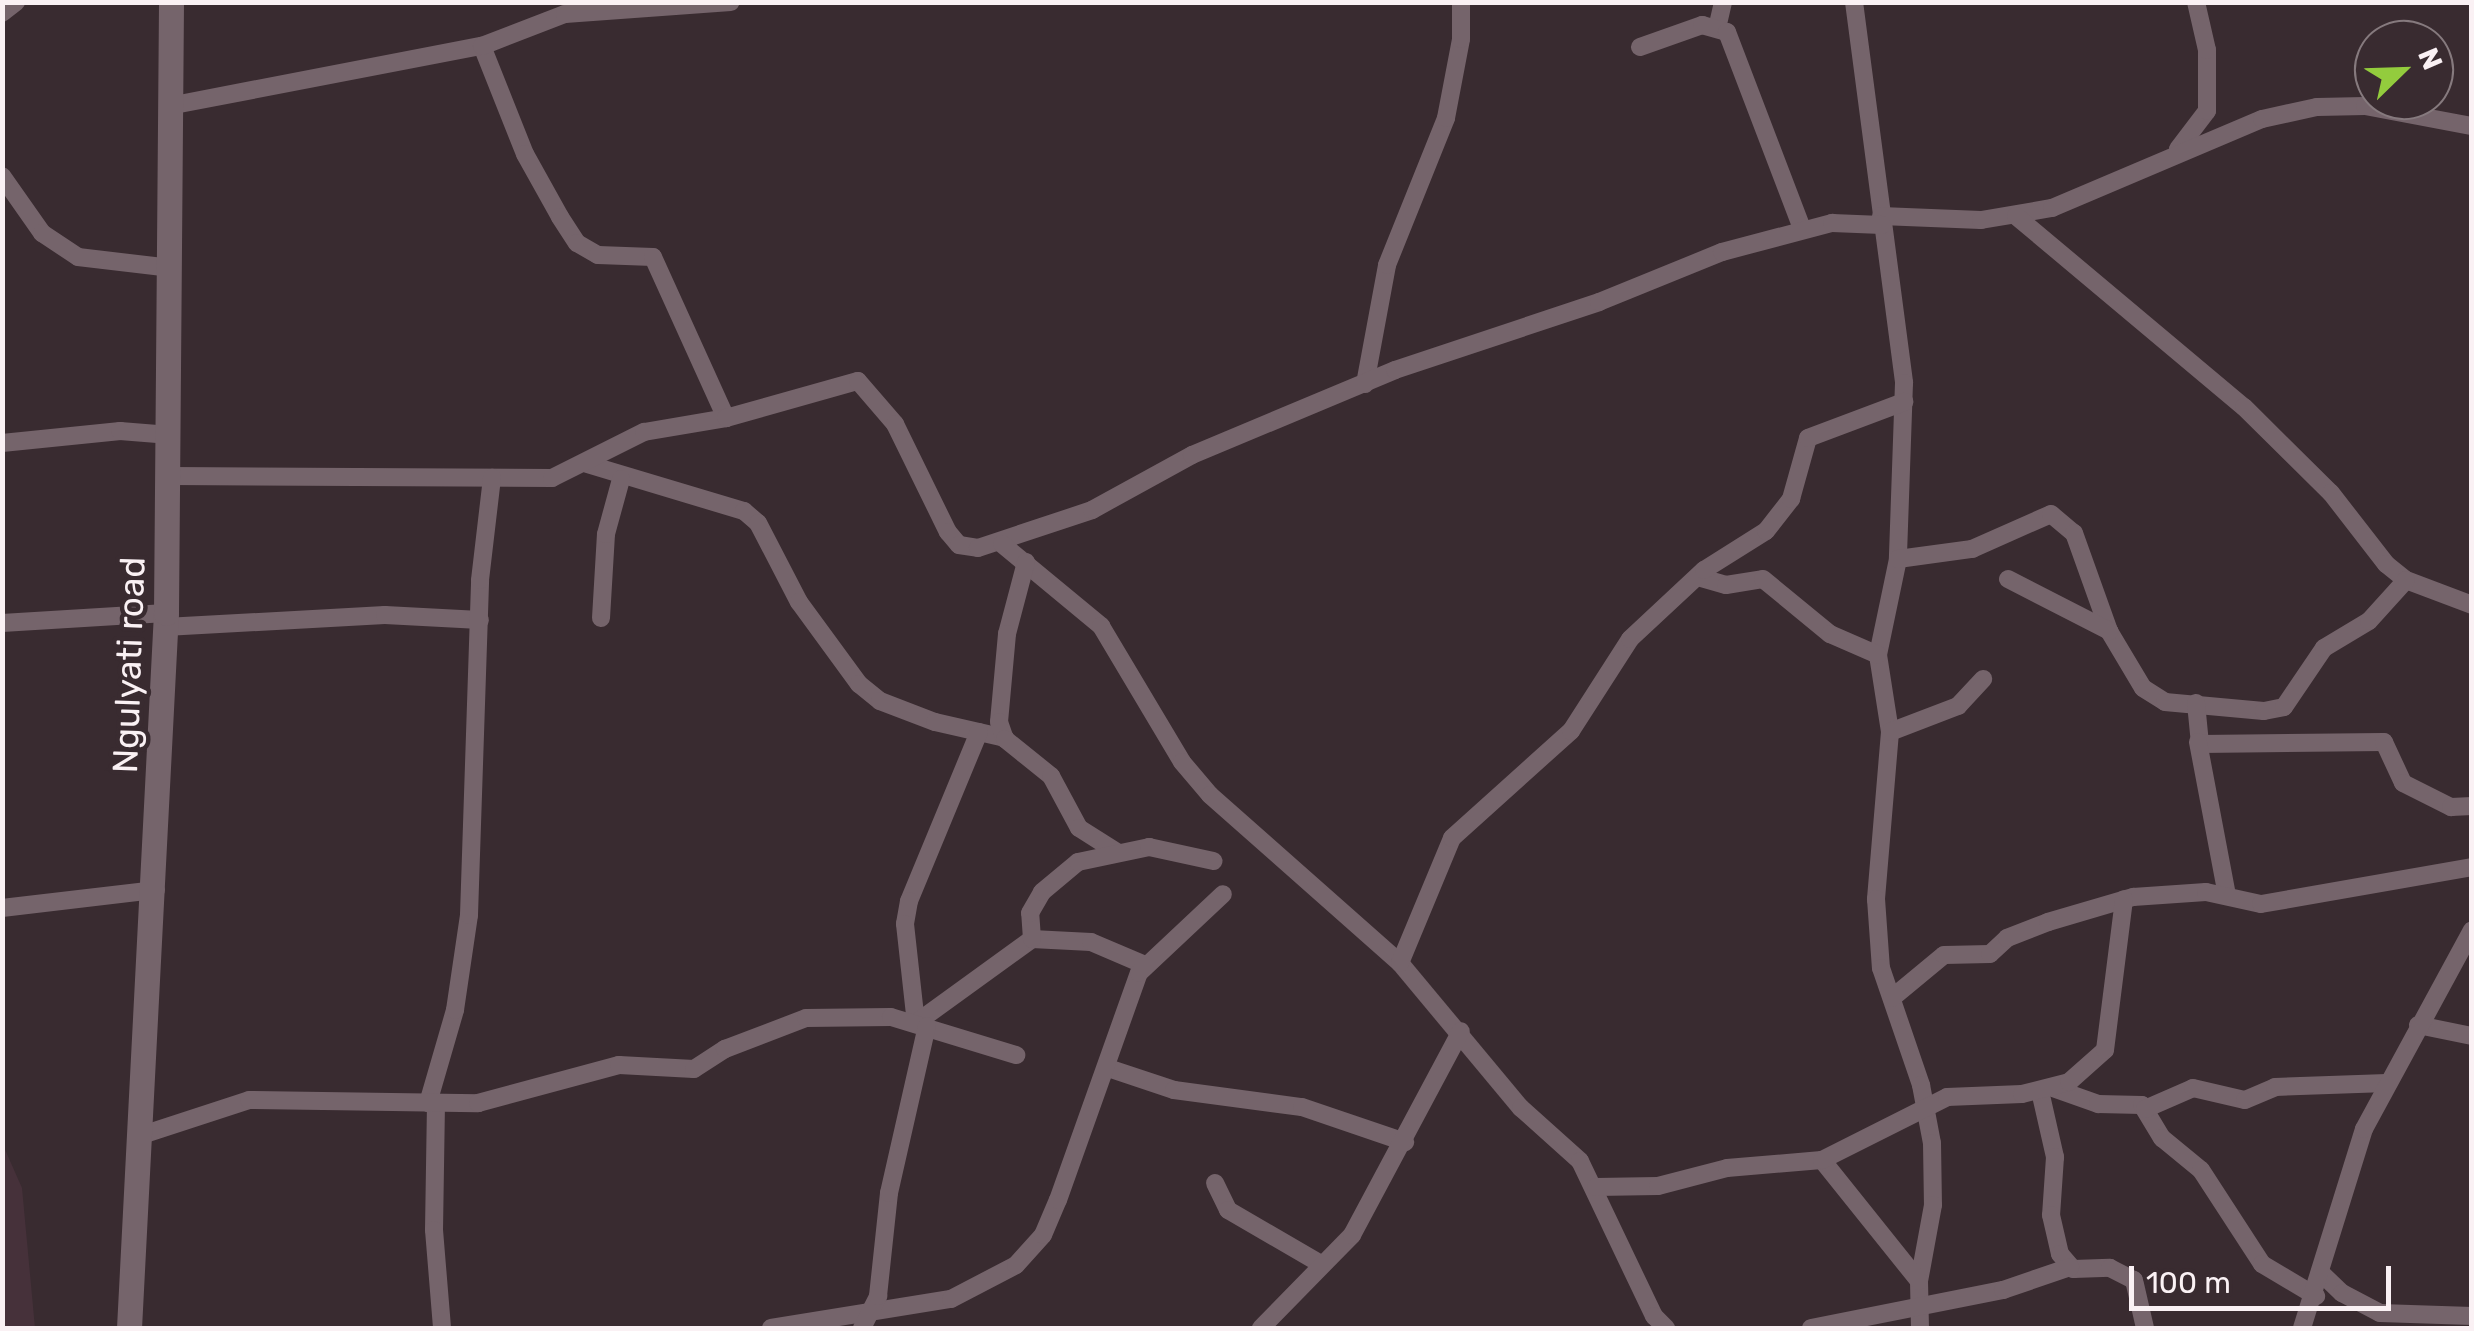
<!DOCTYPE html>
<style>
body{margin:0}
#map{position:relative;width:2474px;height:1331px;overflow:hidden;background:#392b30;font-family:Rubik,sans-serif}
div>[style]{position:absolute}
.built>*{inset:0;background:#46313a}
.street>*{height:18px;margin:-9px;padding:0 9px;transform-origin:9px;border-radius:9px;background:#75646b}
.secondary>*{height:25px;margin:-12.5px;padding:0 12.5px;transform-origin:12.5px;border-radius:12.5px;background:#75646b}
span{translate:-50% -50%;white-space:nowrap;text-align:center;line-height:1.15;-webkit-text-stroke:9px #392b30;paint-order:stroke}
.street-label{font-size:35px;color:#faf1f4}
.frame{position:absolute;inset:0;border:5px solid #faf1f4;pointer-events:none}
.north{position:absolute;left:2354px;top:20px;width:100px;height:100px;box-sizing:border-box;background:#392b30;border:2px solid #867a7e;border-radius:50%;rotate:67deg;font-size:28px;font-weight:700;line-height:40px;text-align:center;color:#faf1f4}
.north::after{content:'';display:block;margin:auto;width:35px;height:45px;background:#93cc3d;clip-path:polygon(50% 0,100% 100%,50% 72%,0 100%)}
.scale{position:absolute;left:2129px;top:1266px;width:262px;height:45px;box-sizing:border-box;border:5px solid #faf1f4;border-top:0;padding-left:12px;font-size:30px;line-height:35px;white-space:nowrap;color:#faf1f4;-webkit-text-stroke:8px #392b30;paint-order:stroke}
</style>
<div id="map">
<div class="built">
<div style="clip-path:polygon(3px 1145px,22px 1188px,35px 1328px,3px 1328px)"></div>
</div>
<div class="street">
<div style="left:1854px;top:2px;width:384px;rotate:82.5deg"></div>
<div style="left:1904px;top:383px;width:176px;rotate:92deg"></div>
<div style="left:1898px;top:559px;width:98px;rotate:101.8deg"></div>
<div style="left:1878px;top:655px;width:78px;rotate:81.1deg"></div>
<div style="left:1890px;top:732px;width:168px;rotate:94.8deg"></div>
<div style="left:1876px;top:899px;width:69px;rotate:85.9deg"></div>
<div style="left:1881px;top:968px;width:124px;rotate:71.1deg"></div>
<div style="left:1921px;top:1085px;width:59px;rotate:79.3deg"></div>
<div style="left:1932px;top:1143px;width:62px;rotate:89.1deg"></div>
<div style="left:1933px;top:1205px;width:77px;rotate:100.4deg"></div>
<div style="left:1919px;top:1281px;width:47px;rotate:88.8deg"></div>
<div style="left:2px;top:13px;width:18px;rotate:-38deg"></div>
<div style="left:1718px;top:24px;width:23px;rotate:-77deg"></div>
<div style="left:482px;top:46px;width:116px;rotate:68.3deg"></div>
<div style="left:525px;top:154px;width:72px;rotate:60.9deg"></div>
<div style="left:560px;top:217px;width:31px;rotate:57deg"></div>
<div style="left:577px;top:243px;width:24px;rotate:30deg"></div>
<div style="left:598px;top:255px;width:55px;rotate:2.1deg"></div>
<div style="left:653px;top:257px;width:177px;rotate:65.6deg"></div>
<div style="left:1640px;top:47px;width:66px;rotate:-19.5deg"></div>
<div style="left:1702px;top:25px;width:26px;rotate:16deg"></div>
<div style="left:1727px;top:32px;width:210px;rotate:69.1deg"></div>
<div style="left:169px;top:106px;width:319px;rotate:-10.9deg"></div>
<div style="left:482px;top:46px;width:89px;rotate:-21.1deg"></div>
<div style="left:565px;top:14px;width:166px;rotate:-4.1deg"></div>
<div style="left:2178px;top:149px;width:48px;rotate:-52.7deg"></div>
<div style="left:2207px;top:111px;width:61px;rotate:-90deg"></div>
<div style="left:2207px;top:50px;width:49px;rotate:-102.9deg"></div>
<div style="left:2px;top:176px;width:70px;rotate:54.9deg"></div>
<div style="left:42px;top:233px;width:43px;rotate:33.7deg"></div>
<div style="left:78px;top:257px;width:94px;rotate:6.7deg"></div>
<div style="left:1881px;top:216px;width:100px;rotate:2.3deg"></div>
<div style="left:1981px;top:220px;width:72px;rotate:-9.6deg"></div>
<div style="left:2052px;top:208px;width:228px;rotate:-23deg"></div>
<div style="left:2262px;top:119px;width:56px;rotate:-12.3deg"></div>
<div style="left:2317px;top:107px;width:48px;rotate:-1.2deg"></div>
<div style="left:2365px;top:106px;width:109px;rotate:10.6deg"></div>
<div style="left:2016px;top:216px;width:297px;rotate:40deg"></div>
<div style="left:2244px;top:407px;width:122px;rotate:44.7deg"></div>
<div style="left:2331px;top:493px;width:90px;rotate:52.2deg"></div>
<div style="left:2386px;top:564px;width:26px;rotate:39deg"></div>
<div style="left:2406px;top:580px;width:71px;rotate:20.7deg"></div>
<div style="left:1365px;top:384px;width:121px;rotate:-79.5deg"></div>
<div style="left:1387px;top:265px;width:158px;rotate:-68.1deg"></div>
<div style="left:1446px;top:118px;width:80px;rotate:-79.2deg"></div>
<div style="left:1461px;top:39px;width:37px;rotate:-90deg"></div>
<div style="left:2px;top:443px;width:119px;rotate:-5.8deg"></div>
<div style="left:120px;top:431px;width:50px;rotate:4.6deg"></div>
<div style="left:587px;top:464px;width:164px;rotate:16.7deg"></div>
<div style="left:744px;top:511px;width:18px;rotate:41deg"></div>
<div style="left:758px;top:523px;width:89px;rotate:62.6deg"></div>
<div style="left:799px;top:602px;width:102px;rotate:53.8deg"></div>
<div style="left:859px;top:684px;width:27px;rotate:39deg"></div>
<div style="left:880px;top:701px;width:59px;rotate:20.9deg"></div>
<div style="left:935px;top:722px;width:72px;rotate:12.9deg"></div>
<div style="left:170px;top:476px;width:382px;rotate:0.3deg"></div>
<div style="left:552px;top:478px;width:103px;rotate:-26.6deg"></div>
<div style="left:644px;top:432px;width:83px;rotate:-9.7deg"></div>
<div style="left:726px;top:418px;width:137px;rotate:-15.7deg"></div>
<div style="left:858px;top:381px;width:57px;rotate:49.3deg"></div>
<div style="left:895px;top:424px;width:120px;rotate:63.9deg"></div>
<div style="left:948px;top:532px;width:17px;rotate:50deg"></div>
<div style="left:959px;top:545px;width:19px;rotate:9deg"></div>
<div style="left:978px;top:548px;width:120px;rotate:-18.4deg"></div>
<div style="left:1092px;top:510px;width:114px;rotate:-28.8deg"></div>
<div style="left:1192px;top:455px;width:220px;rotate:-22.7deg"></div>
<div style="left:1395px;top:370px;width:215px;rotate:-18.4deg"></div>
<div style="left:1599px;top:302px;width:133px;rotate:-22.1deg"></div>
<div style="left:1722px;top:252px;width:114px;rotate:-14.8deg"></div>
<div style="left:1832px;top:223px;width:50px;rotate:2.3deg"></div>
<div style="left:1002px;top:544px;width:129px;rotate:39.6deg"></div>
<div style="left:1101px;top:626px;width:158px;rotate:59.2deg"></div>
<div style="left:1182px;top:762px;width:43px;rotate:49.7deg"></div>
<div style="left:1210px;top:795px;width:254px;rotate:41.5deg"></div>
<div style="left:1400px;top:963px;width:189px;rotate:50.2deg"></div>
<div style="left:1521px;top:1108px;width:79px;rotate:41.9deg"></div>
<div style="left:1580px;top:1161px;width:172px;rotate:64.5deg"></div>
<div style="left:1654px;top:1316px;width:17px;rotate:45deg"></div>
<div style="left:1898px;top:559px;width:75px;rotate:-7.7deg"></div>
<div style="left:1972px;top:549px;width:86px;rotate:-23.9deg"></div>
<div style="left:2051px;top:514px;width:30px;rotate:40deg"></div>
<div style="left:2074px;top:533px;width:104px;rotate:70.3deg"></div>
<div style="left:2109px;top:631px;width:66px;rotate:59.2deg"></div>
<div style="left:2143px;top:688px;width:26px;rotate:32deg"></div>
<div style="left:2165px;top:702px;width:99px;rotate:5.2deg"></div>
<div style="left:2264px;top:711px;width:20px;rotate:-11deg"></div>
<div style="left:2284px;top:707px;width:71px;rotate:-55.9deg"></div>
<div style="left:2324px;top:648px;width:52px;rotate:-31deg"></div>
<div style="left:2369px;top:621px;width:55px;rotate:-47.9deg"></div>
<div style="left:1026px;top:562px;width:74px;rotate:104.8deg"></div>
<div style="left:1007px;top:634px;width:88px;rotate:95.2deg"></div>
<div style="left:999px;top:722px;width:18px;rotate:71deg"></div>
<div style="left:1005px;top:739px;width:59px;rotate:38.8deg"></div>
<div style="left:1051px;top:776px;width:59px;rotate:61.7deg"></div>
<div style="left:1079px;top:828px;width:45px;rotate:32.3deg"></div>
<div style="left:1698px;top:577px;width:29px;rotate:16deg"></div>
<div style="left:1726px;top:585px;width:37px;rotate:-9deg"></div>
<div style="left:1763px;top:579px;width:87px;rotate:39.4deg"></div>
<div style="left:1830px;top:634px;width:52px;rotate:23.6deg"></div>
<div style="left:2008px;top:579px;width:114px;rotate:27.2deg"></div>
<div style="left:601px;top:618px;width:84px;rotate:-86.6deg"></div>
<div style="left:606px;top:534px;width:57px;rotate:-74.7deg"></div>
<div style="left:2px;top:623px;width:164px;rotate:-3.5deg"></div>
<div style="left:165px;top:627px;width:220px;rotate:-3.1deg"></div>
<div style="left:385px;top:615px;width:95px;rotate:3deg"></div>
<div style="left:2196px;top:703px;width:41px;rotate:84.4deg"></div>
<div style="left:2200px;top:744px;width:184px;rotate:-0.6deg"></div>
<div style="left:2384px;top:742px;width:45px;rotate:65.1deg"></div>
<div style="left:2403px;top:783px;width:54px;rotate:26.6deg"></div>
<div style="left:2451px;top:807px;width:21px;rotate:-3deg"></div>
<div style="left:979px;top:732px;width:183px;rotate:112.5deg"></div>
<div style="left:909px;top:901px;width:23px;rotate:100deg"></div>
<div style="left:905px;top:924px;width:100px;rotate:83.7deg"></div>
<div style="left:916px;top:1023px;width:143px;rotate:-35.9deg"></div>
<div style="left:1032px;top:939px;width:59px;rotate:2.9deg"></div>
<div style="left:1091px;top:942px;width:59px;rotate:23.1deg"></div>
<div style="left:1890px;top:732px;width:73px;rotate:-20.9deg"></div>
<div style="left:1958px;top:706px;width:37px;rotate:-47deg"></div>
<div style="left:2198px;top:742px;width:156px;rotate:79.3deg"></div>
<div style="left:2px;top:908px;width:155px;rotate:-6.7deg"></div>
<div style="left:1032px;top:939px;width:26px;rotate:-94deg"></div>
<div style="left:1030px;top:913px;width:24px;rotate:-60deg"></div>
<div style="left:1042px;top:892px;width:47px;rotate:-39.8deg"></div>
<div style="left:1078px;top:862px;width:73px;rotate:-11.9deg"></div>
<div style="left:1149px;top:847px;width:66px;rotate:12.3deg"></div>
<div style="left:1400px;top:963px;width:135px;rotate:-67.4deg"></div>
<div style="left:1452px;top:838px;width:160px;rotate:-42deg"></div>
<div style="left:1571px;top:731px;width:109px;rotate:-57.3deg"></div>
<div style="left:1630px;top:639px;width:101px;rotate:-43deg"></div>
<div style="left:1704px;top:570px;width:73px;rotate:-32.2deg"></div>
<div style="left:1766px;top:531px;width:41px;rotate:-52deg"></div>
<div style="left:1791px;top:499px;width:63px;rotate:-74.4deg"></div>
<div style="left:1808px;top:438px;width:103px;rotate:-20.6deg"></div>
<div style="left:1892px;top:998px;width:67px;rotate:-39.6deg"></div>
<div style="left:1944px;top:955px;width:46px;rotate:-1.2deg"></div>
<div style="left:1990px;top:954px;width:23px;rotate:-43deg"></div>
<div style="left:2007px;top:938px;width:44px;rotate:-21.3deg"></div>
<div style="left:2048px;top:922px;width:89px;rotate:-16.4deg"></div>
<div style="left:2133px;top:897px;width:73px;rotate:-3.9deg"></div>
<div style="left:2206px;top:892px;width:56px;rotate:12.3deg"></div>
<div style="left:2261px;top:904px;width:214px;rotate:-9.9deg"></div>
<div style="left:2418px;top:1025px;width:55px;rotate:11.5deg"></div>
<div style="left:1108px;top:1068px;width:70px;rotate:18.4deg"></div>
<div style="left:1174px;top:1090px;width:129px;rotate:7.6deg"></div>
<div style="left:1302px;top:1107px;width:109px;rotate:18.8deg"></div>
<div style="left:2053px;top:1088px;width:48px;rotate:19.6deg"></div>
<div style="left:2098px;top:1104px;width:44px;rotate:1.3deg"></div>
<div style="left:2142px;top:1105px;width:39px;rotate:59deg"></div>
<div style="left:2162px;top:1138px;width:50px;rotate:39.4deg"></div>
<div style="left:2201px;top:1170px;width:112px;rotate:57deg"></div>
<div style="left:2262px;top:1264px;width:63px;rotate:30.7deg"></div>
<div style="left:2040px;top:1091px;width:68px;rotate:77.2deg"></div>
<div style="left:2055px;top:1157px;width:58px;rotate:93.9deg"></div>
<div style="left:2051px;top:1215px;width:40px;rotate:77deg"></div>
<div style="left:2060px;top:1254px;width:20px;rotate:49deg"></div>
<div style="left:2073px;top:1269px;width:37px;rotate:-2deg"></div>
<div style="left:2110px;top:1268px;width:27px;rotate:27deg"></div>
<div style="left:2134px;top:1280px;width:49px;rotate:77.1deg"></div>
<div style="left:428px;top:1103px;width:97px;rotate:-73.8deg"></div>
<div style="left:455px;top:1010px;width:96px;rotate:-81.6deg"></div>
<div style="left:469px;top:915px;width:335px;rotate:-88.1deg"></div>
<div style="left:480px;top:580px;width:103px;rotate:-83.3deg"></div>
<div style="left:436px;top:1103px;width:127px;rotate:90.9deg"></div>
<div style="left:434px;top:1230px;width:98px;rotate:85.3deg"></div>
<div style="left:2145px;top:1109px;width:52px;rotate:-23.6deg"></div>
<div style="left:2193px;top:1088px;width:53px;rotate:13deg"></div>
<div style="left:2245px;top:1100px;width:33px;rotate:-23deg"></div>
<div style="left:2275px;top:1087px;width:112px;rotate:-2deg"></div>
<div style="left:139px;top:1136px;width:116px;rotate:-18.1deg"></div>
<div style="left:249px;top:1100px;width:229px;rotate:0.8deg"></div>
<div style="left:478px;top:1103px;width:146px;rotate:-15.1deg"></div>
<div style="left:619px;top:1065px;width:75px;rotate:3.1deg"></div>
<div style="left:694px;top:1069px;width:37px;rotate:-33deg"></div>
<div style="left:725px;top:1049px;width:87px;rotate:-20.9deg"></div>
<div style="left:806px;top:1018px;width:85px;rotate:-0.7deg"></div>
<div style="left:891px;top:1017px;width:131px;rotate:16.9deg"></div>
<div style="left:1822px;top:1160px;width:155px;rotate:51.3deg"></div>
<div style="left:1215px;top:1183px;width:30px;rotate:64deg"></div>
<div style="left:1228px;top:1210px;width:105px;rotate:30.2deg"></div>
<div style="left:1596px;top:1187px;width:62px;rotate:-0.9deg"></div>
<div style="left:1658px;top:1186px;width:71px;rotate:-14.6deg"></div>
<div style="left:1727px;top:1168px;width:95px;rotate:-4.8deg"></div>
<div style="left:1822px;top:1160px;width:140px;rotate:-26.7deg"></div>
<div style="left:1947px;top:1097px;width:75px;rotate:-2.3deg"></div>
<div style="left:2022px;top:1094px;width:49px;rotate:-14.3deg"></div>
<div style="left:2069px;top:1082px;width:48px;rotate:-41.6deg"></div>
<div style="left:2105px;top:1050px;width:152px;rotate:-82.8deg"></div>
<div style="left:2320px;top:1272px;width:30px;rotate:44deg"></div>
<div style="left:2342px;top:1293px;width:43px;rotate:27.8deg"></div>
<div style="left:2380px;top:1313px;width:92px;rotate:1.9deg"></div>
<div style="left:771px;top:1328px;width:182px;rotate:-9.2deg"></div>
<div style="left:951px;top:1299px;width:73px;rotate:-27.6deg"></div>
<div style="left:1016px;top:1265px;width:40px;rotate:-48deg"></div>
<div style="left:1043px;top:1235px;width:38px;rotate:-67deg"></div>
<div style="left:1058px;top:1200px;width:241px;rotate:-70.4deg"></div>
<div style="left:1139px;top:973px;width:115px;rotate:-43.2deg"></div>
<div style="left:862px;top:1328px;width:36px;rotate:-63deg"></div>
<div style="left:878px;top:1296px;width:104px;rotate:-83.9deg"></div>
<div style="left:889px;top:1193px;width:171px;rotate:-77.2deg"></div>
<div style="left:1261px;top:1328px;width:130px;rotate:-45.6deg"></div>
<div style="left:1352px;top:1235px;width:231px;rotate:-61.9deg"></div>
<div style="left:1811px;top:1328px;width:196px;rotate:-11.2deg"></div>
<div style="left:2003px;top:1290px;width:71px;rotate:-18.9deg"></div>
<div style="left:2302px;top:1328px;width:208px;rotate:-72.7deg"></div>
<div style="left:2364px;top:1129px;width:226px;rotate:-61.5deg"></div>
</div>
<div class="secondary">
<div style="left:129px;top:1328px;width:716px;rotate:-87.04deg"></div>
<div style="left:166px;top:613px;width:611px;rotate:-89.53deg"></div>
</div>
<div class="street-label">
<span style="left:129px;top:665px;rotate:-88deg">Ngulyati road</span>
</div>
<div class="frame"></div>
<div class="north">N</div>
<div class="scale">100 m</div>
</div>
